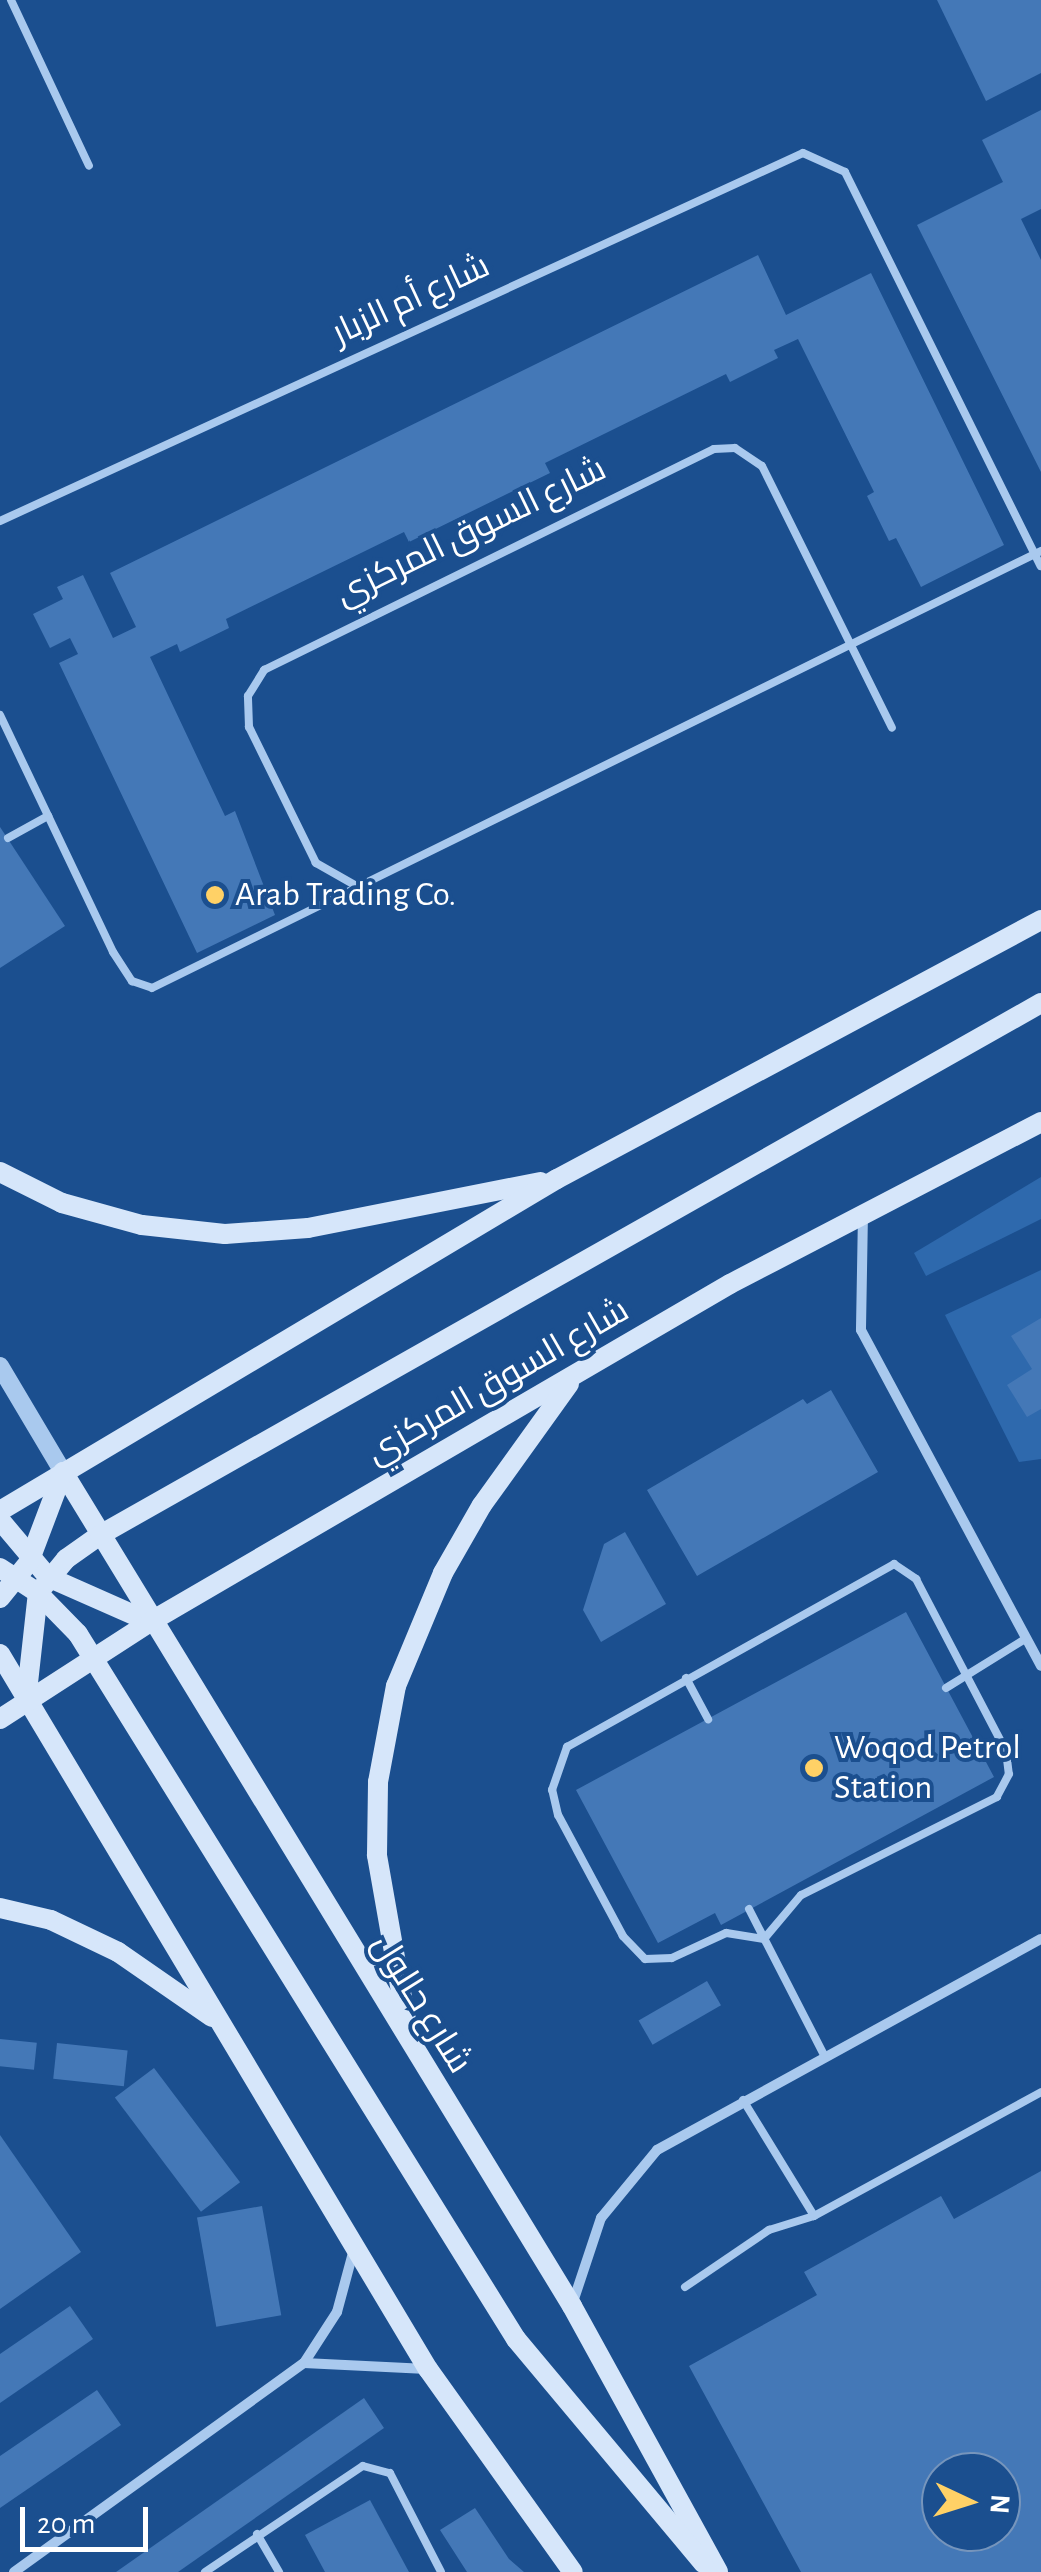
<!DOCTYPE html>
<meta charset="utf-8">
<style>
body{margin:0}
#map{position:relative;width:1041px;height:2572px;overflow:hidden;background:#1b4f8f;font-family:"Alegreya Sans",Cairo,sans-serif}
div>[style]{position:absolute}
.green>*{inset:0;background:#2e69ad}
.building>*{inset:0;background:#4478b7;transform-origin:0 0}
.service>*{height:8px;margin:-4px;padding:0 4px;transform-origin:4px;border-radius:4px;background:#a9c9ee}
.minor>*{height:10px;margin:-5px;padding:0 5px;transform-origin:5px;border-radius:5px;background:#a9c9ee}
.tertiary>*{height:18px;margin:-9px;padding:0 9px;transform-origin:9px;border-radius:9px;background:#a9c9ee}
.secondary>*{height:20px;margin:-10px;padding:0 10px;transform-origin:10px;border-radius:10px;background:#d6e6fa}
.dots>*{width:28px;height:28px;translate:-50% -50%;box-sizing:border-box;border:5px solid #1b4f8f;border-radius:50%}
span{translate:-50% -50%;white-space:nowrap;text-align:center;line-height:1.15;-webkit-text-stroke:8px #1b4f8f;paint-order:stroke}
.street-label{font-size:35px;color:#fff}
.poi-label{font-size:35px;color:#fff}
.left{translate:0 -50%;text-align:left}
.north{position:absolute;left:921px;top:2452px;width:100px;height:100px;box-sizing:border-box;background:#1b4f8f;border:2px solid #7695bc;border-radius:50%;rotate:94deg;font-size:28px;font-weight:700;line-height:40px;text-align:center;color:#fff}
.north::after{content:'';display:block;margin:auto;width:35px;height:45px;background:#ffd166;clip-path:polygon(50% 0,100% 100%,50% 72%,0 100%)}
.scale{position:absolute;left:20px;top:2507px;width:128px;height:45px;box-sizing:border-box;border:5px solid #fff;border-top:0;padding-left:12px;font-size:30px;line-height:35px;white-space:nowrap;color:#fff;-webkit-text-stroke:8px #1b4f8f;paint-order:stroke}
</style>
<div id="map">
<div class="green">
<div style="clip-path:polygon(1041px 1177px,1041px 1219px,926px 1276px,914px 1253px)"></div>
<div style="clip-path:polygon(1041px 1270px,1041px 1459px,1019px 1462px,945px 1315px)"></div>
</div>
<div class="building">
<div style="clip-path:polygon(937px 0,1041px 0,1041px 73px,986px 101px)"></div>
<div style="clip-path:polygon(1041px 110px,1041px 209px,1021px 219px,1041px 260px,1041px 472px,917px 225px,1003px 182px,982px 140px)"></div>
<div style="clip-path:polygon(758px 255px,786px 315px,871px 273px,1004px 545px,921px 587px,896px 538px,889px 541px,867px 496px,874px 492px,798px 339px,774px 350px,778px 358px,730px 382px,726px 374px,545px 463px,550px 473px,409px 542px,404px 532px,226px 619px,229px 628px,180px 652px,177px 644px,150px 657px,225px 816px,235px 811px,275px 915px,197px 953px,59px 663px,78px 654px,70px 638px,50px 648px,33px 614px,63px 599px,57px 587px,83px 575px,113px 638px,136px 627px,110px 573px)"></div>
<div style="clip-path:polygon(0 827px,65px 926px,0 968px)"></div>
<div style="clip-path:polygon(1041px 1318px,1041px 1409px,1027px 1417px,1007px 1385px,1032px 1369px,1011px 1336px)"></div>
<div style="clip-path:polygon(831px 1390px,878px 1472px,697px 1576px,647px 1490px,803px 1399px,807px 1404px)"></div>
<div style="clip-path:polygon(625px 1532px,666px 1604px,601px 1642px,583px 1610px,604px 1544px)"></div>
<div style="clip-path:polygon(906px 1612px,994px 1777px,721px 1925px,715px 1913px,658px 1943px,576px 1790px)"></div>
<div style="left:707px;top:1981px;width:28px;height:79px;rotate:60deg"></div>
<div style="left:0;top:2039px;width:37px;height:27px;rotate:6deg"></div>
<div style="left:57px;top:2043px;width:71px;height:36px;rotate:6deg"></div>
<div style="left:154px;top:2068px;width:143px;height:49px;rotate:53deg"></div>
<div style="clip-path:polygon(0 2135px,81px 2252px,0 2309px)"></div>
<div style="clip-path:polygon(evenodd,1041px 2171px,1041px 2572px,801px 2572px,689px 2366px,817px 2295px,804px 2272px,941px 2196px,954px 2219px,1041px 2171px,941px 2472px,1001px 2472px,1001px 2532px,941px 2532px,941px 2472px)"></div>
<div style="left:262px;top:2206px;width:111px;height:66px;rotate:80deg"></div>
<div style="clip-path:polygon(70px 2306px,93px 2339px,0 2403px,0 2354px)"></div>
<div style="clip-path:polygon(97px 2390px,121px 2425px,0 2508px,0 2456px)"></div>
<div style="clip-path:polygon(364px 2398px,384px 2428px,178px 2572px,116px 2572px)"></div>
<div style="clip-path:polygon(370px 2500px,409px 2572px,325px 2572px,305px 2535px)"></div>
<div style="clip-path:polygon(475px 2508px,509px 2559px,524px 2572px,467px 2572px,440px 2530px)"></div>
</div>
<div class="service">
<div style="left:11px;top:0;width:183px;rotate:64.8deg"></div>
<div style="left:0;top:521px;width:883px;rotate:-24.62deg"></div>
<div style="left:803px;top:153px;width:46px;rotate:24.3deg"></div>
<div style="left:845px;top:172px;width:440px;rotate:63.6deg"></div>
<div style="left:0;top:715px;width:263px;rotate:64.5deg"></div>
<div style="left:113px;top:952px;width:35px;rotate:57deg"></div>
<div style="left:132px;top:981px;width:21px;rotate:19deg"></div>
<div style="left:152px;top:988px;width:991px;rotate:-26.18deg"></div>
<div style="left:8px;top:838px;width:46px;rotate:-28.8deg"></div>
<div style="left:353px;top:884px;width:43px;rotate:-150.4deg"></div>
<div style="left:316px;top:863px;width:152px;rotate:-116.2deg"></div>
<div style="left:249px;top:727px;width:31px;rotate:-92deg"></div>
<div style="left:248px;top:696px;width:31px;rotate:-58deg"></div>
<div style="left:264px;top:670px;width:501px;rotate:-26.16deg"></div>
<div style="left:714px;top:449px;width:21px;rotate:-3deg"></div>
<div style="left:735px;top:448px;width:32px;rotate:34deg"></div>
<div style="left:762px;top:466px;width:292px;rotate:63.6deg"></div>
<div style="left:894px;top:1564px;width:27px;rotate:34deg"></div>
<div style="left:916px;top:1579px;width:194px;rotate:62.4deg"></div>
<div style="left:1006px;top:1751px;width:23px;rotate:83deg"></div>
<div style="left:1009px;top:1774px;width:26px;rotate:118deg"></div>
<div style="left:997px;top:1797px;width:219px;rotate:153.4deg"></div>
<div style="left:801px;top:1895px;width:57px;rotate:130.1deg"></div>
<div style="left:764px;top:1939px;width:38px;rotate:-171deg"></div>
<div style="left:726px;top:1933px;width:60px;rotate:155.2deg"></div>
<div style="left:672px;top:1958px;width:27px;rotate:178deg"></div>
<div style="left:645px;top:1959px;width:32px;rotate:-134deg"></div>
<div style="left:623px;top:1936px;width:137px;rotate:-118.2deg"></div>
<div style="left:558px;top:1815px;width:26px;rotate:-103deg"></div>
<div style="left:552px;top:1790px;width:46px;rotate:-70.8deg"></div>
<div style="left:567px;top:1747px;width:375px;rotate:-29.2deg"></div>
<div style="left:686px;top:1678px;width:47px;rotate:61.8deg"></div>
<div style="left:946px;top:1688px;width:93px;rotate:-31.8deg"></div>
<div style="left:749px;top:1909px;width:162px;rotate:62.8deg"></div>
<div style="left:743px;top:2100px;width:136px;rotate:58.5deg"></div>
<div style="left:685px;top:2287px;width:102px;rotate:-34.2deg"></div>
<div style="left:769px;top:2230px;width:47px;rotate:-17.3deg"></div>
<div style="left:814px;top:2216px;width:259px;rotate:-28.6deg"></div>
<div style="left:257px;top:2534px;width:44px;rotate:59.9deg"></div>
<div style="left:205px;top:2572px;width:190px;rotate:-33.9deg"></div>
<div style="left:363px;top:2466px;width:28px;rotate:15deg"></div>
<div style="left:390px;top:2473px;width:111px;rotate:62.7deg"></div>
</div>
<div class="minor">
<div style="left:863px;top:1213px;width:117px;rotate:91deg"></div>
<div style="left:861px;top:1330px;width:381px;rotate:61.8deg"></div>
<div style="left:572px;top:2305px;width:92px;rotate:-71.6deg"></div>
<div style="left:601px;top:2218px;width:88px;rotate:-50.5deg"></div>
<div style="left:657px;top:2150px;width:438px;rotate:-28.8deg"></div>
<div style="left:304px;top:2363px;width:123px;rotate:2.8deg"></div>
<div style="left:14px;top:2572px;width:357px;rotate:-35.8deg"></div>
<div style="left:304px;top:2363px;width:61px;rotate:-57.1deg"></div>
<div style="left:337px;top:2312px;width:65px;rotate:-74.9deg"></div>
</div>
<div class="tertiary">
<div style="left:0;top:1366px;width:123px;rotate:59.3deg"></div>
</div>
<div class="secondary">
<div style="left:0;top:1172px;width:69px;rotate:26.6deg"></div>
<div style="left:62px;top:1203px;width:83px;rotate:15.4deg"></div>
<div style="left:142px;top:1225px;width:83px;rotate:6.2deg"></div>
<div style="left:225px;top:1234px;width:83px;rotate:-4.1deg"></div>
<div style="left:308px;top:1228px;width:237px;rotate:-11.2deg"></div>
<div style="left:63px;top:1472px;width:977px;rotate:58.6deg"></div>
<div style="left:572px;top:2306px;width:303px;rotate:61.2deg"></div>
<div style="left:0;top:1511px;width:648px;rotate:-30.8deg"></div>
<div style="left:557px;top:1179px;width:549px;rotate:-28.15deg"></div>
<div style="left:0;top:1520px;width:75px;rotate:49.9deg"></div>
<div style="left:48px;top:1577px;width:111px;rotate:23.8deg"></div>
<div style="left:0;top:1568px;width:45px;rotate:33.3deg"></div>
<div style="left:38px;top:1593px;width:57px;rotate:45.7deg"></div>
<div style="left:78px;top:1634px;width:830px;rotate:58.15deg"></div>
<div style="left:516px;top:2339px;width:292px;rotate:50.1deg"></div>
<div style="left:0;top:1598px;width:46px;rotate:-51.1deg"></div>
<div style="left:29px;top:1562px;width:96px;rotate:-69.3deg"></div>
<div style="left:0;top:1654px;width:833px;rotate:59.1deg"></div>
<div style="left:428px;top:2369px;width:249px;rotate:54.5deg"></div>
<div style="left:26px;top:1701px;width:109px;rotate:-83.7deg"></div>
<div style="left:38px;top:1593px;width:44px;rotate:-50.5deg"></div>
<div style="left:66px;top:1559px;width:42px;rotate:-35.2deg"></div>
<div style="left:100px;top:1535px;width:1081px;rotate:-29.48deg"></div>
<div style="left:0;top:1719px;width:179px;rotate:-32.9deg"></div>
<div style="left:150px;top:1622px;width:671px;rotate:-30.23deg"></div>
<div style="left:730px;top:1284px;width:351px;rotate:-27.5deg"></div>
<div style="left:0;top:1908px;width:52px;rotate:13.2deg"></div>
<div style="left:51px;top:1920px;width:74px;rotate:25.5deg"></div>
<div style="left:118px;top:1952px;width:114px;rotate:34.7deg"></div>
<div style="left:409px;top:2037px;width:185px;rotate:-100deg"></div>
<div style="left:377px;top:1855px;width:73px;rotate:-89.2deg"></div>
<div style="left:378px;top:1782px;width:98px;rotate:-79.4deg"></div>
<div style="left:396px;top:1686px;width:122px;rotate:-67.4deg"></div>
<div style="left:443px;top:1573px;width:78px;rotate:-60.2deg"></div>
<div style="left:482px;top:1505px;width:149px;rotate:-54.3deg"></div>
</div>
<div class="dots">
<div style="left:215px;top:895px;background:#ffd166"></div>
<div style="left:814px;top:1768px;background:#ffd166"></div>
</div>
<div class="street-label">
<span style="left:411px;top:300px;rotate:-25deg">شارع أم الزبار</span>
<span style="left:471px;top:532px;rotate:-26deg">شارع السوق المركزي</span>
<span style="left:498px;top:1382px;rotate:-30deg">شارع السوق المركزي</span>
<span style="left:421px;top:2004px;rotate:58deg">شارع حالول</span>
</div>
<div class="poi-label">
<span class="left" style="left:235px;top:895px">Arab Trading Co.</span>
<span class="left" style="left:834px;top:1768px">Woqod Petrol<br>Station</span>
</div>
<div class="north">N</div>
<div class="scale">20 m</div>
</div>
